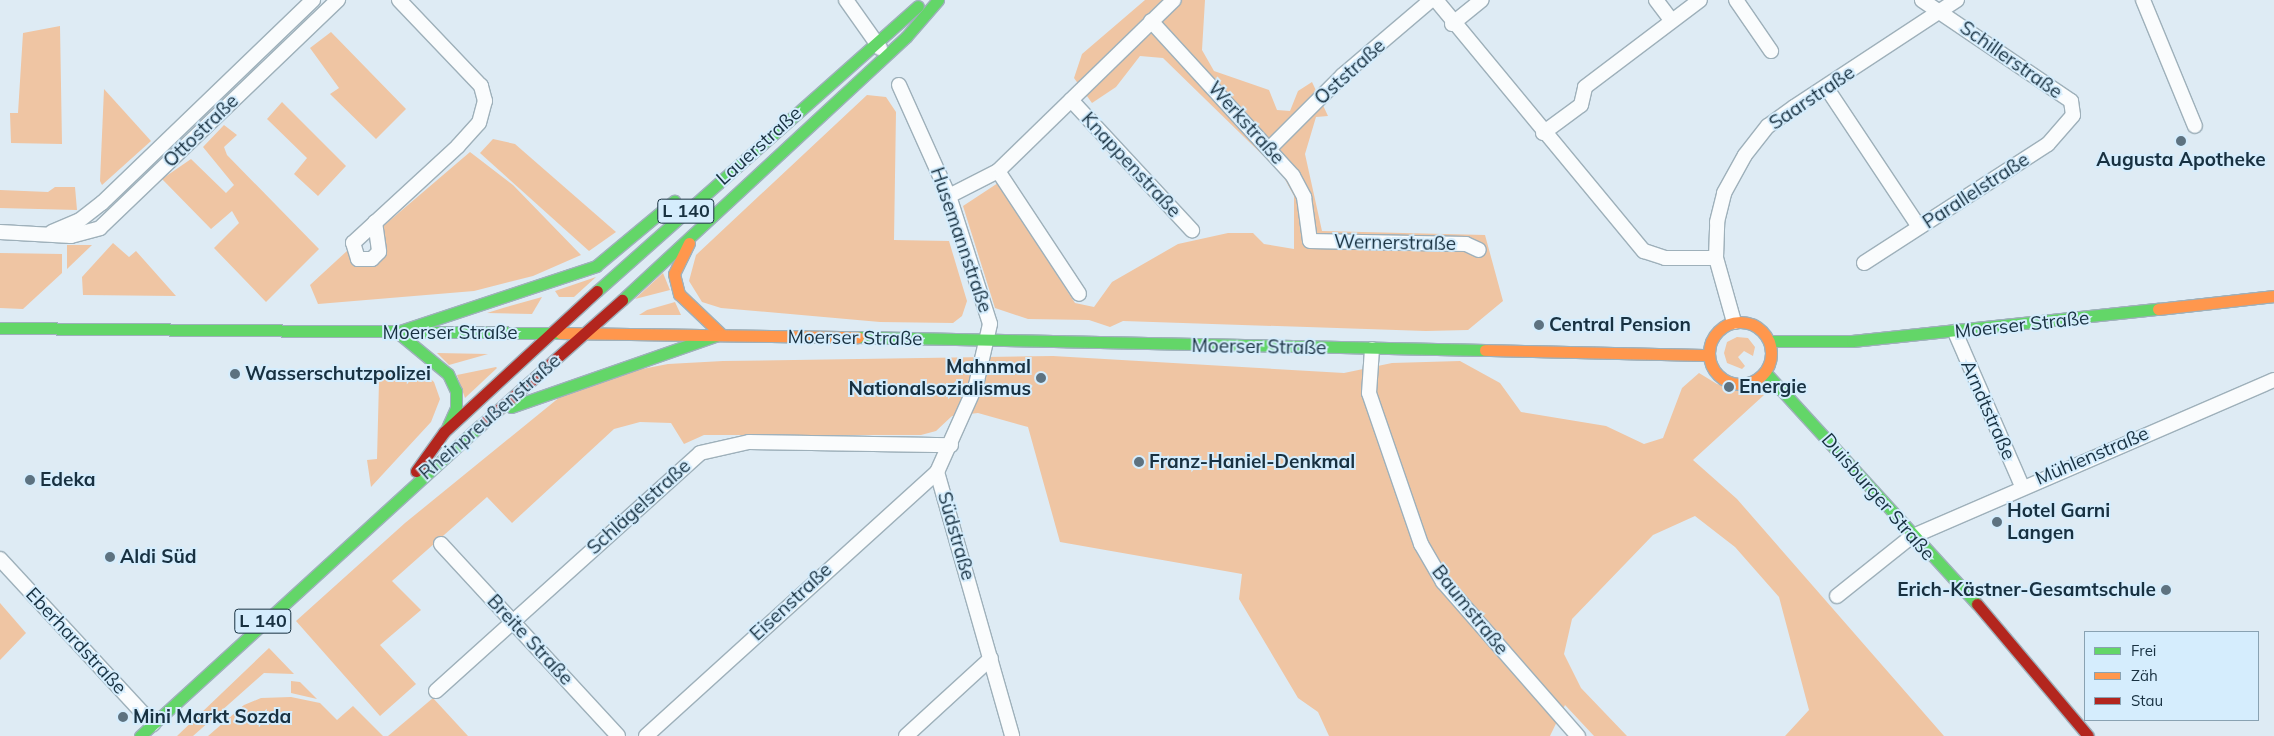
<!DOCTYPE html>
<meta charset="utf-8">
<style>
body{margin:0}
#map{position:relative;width:2274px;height:736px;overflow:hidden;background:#deebf4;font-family:Mulish,sans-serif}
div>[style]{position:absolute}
.green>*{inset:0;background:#efc5a3}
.roads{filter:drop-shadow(1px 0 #9eb0ba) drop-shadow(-1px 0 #9eb0ba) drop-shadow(0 1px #9eb0ba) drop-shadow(0 -1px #9eb0ba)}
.street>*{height:14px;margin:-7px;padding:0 7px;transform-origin:7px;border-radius:7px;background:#fafcfd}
.fast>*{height:11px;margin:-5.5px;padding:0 5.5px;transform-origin:5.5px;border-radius:5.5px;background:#63d668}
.slow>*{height:11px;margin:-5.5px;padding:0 5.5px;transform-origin:5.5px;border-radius:5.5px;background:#ff974d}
.slow>.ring{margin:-5.5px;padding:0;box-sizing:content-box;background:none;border:11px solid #ff974d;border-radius:50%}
.jam>*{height:11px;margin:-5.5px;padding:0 5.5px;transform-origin:5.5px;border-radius:5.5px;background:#b3261e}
.dots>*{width:14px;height:14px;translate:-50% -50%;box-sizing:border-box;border:2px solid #d5edfd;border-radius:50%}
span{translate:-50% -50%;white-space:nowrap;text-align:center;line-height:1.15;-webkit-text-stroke:4px #d5edfd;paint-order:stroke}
.shield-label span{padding:1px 4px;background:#d5edfd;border:1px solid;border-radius:4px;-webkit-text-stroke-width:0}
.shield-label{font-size:18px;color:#183141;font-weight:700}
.street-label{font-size:19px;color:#183141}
.poi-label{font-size:19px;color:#183141;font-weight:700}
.left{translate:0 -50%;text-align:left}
.right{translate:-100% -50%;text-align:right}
.legend{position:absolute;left:2084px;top:631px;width:175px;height:90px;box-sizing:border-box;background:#d5edfd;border:1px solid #89a2b2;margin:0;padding:6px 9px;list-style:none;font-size:15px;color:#183141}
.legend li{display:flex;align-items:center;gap:10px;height:25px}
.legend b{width:25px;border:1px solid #89a2b2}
</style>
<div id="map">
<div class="green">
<div style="clip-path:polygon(1145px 0,1205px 0,1202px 50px,1214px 71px,1269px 90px,1277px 110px,1290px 111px,1298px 91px,1312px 82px,1328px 116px,1316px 117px,1305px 154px,1322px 231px,1485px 235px,1503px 301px,1468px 330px,1426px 331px,1123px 321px,1110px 327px,1089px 320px,1028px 319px,995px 308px,963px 206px,998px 183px,1075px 303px,1094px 307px,1112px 282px,1178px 244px,1228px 233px,1253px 233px,1264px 244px,1294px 249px,1294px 196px,1282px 174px,1163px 58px,1140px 56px,1116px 87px,1092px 103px,1074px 78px,1082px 54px)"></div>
<div style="clip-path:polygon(60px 26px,62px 144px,11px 143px,10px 113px,18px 113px,23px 33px)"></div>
<div style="clip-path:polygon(331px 32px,406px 109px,376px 139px,330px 94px,339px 88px,310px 48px)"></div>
<div style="clip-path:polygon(104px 89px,151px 141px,102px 185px,100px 181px)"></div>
<div style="clip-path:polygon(867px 95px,886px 97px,896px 112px,894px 240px,949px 241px,967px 301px,962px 316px,953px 323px,880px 322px,721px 308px,702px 302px,689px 281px,696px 255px)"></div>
<div style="clip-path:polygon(282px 102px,346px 166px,318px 196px,294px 174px,307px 158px,267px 119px)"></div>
<div style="clip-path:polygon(224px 125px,237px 135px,224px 147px,227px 155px,319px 249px,266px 302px,214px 248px,239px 223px,232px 211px,211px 229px,162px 179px,191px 159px,226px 193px,234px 185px,203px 147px)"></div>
<div style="clip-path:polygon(493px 139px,515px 144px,616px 232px,589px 251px,480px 153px)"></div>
<div style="clip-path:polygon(470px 152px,513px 185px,581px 255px,533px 276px,474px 291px,318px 304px,310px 285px,348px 250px,356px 265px,376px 265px,383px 253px,381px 228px)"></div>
<div style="clip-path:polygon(55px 187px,75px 187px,77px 210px,0 208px,0 190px,48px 192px)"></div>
<div style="clip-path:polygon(113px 243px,129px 257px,136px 251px,176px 296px,83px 295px,82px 277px)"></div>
<div style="clip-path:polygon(67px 245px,92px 245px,67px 269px)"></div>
<div style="clip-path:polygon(0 253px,62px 254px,62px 273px,23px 309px,0 308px)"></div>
<div style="clip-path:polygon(663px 273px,670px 290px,635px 299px)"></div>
<div style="clip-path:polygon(596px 277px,574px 297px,559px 297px,555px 291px)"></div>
<div style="clip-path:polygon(542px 297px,532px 314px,487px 313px,503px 308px)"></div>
<div style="clip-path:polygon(675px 302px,681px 315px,639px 315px,647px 310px)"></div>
<div style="clip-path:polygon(1737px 337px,1748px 338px,1755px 347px,1753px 356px,1744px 351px,1738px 357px,1745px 366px,1742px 369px,1727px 363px,1724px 353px,1727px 342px)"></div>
<div style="clip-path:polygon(437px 353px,488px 354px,449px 365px)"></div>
<div style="clip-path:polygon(1053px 356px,1344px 373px,1392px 363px,1460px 361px,1500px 383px,1521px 412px,1606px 426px,1644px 444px,1663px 438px,1682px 388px,1699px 373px,1717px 384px,1764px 395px,1693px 460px,1737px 499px,1944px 736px,1785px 736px,1809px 710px,1779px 597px,1735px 547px,1695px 516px,1653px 535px,1572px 619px,1564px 654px,1581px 688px,1627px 736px,1594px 736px,1565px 705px,1550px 736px,1329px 736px,1318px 712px,1298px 698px,1239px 599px,1242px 574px,1060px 542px,1028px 427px,978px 413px,952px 416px,936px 431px,921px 435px,704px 435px,684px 444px,671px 423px,640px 422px,614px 429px,512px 523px,487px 497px,392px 581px,421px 610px,380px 645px,416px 684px,380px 716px,296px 621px,405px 523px,566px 392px,611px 375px,668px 364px,723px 361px)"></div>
<div style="clip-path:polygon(496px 367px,497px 368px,465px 398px,457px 375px)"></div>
<div style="clip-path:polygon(369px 369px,423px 372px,434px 382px,440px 399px,431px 422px,371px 487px,367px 460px,377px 459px,379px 381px)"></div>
<div style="clip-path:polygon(0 603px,26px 633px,0 660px)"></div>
<div style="clip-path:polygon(269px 648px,294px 674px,264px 673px,193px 736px,177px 736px)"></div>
<div style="clip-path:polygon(291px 681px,300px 682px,317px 699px,291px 693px)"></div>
<div style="clip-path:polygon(291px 697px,320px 703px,337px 720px,353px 706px,383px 736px,208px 736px,244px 705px,261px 698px)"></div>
<div style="clip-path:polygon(433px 698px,468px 736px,388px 736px)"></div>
</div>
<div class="roads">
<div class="street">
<div style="left:846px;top:0;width:59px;rotate:54.7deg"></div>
<div style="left:1436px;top:0;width:326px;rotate:50.4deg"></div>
<div style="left:1644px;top:251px;width:22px;rotate:18deg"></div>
<div style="left:1665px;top:258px;width:51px"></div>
<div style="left:1656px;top:0;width:26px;rotate:53deg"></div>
<div style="left:1736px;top:0;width:62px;rotate:55.5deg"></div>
<div style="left:2143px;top:0;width:136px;rotate:67.6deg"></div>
<div style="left:1151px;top:21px;width:210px;rotate:47.5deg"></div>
<div style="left:1293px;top:176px;width:24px;rotate:62deg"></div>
<div style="left:1304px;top:197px;width:44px;rotate:82.2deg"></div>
<div style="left:1310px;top:241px;width:156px;rotate:1.1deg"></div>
<div style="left:1466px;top:244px;width:14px;rotate:25deg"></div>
<div style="left:1452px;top:24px;width:38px;rotate:-39deg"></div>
<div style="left:899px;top:85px;width:122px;rotate:65.8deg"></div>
<div style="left:949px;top:196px;width:134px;rotate:72.2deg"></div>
<div style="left:990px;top:324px;width:63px;rotate:102.9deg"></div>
<div style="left:976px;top:385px;width:95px;rotate:114.1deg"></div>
<div style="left:937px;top:472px;width:274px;rotate:74.1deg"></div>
<div style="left:1826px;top:87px;width:168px;rotate:56.4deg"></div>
<div style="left:1071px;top:100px;width:178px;rotate:47.1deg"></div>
<div style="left:1543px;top:133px;width:47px;rotate:-36.4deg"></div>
<div style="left:1581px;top:105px;width:18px;rotate:-77deg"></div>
<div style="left:1585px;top:87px;width:144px;rotate:-37.1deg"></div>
<div style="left:1271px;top:147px;width:102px;rotate:-45deg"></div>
<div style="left:1343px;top:75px;width:116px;rotate:-40.4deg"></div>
<div style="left:998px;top:171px;width:147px;rotate:56.6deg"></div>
<div style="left:949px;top:196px;width:55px;rotate:-27deg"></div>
<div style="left:998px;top:171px;width:245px;rotate:-44.2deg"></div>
<div style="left:375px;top:222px;width:30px;rotate:82deg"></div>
<div style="left:379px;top:252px;width:10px;rotate:135deg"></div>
<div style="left:372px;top:259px;width:14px;rotate:180deg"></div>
<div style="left:358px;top:259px;width:17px;rotate:-107deg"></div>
<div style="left:353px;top:243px;width:143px;rotate:-42.7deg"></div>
<div style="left:458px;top:146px;width:31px;rotate:-48deg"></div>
<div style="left:479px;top:123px;width:23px;rotate:-75deg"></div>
<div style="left:485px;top:101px;width:16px;rotate:-105deg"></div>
<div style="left:481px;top:86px;width:119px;rotate:-133.6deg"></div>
<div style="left:0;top:232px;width:71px;rotate:3.2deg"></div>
<div style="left:71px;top:236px;width:30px;rotate:-15deg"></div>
<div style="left:100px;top:228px;width:330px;rotate:-43.8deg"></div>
<div style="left:52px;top:232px;width:30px;rotate:-23deg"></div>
<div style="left:80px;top:220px;width:28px;rotate:-38deg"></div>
<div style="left:102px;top:203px;width:293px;rotate:-43.9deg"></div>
<div style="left:1864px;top:263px;width:219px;rotate:-32.9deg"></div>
<div style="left:2048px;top:144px;width:38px;rotate:-49deg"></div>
<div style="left:2073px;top:115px;width:14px;rotate:-98deg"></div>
<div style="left:2071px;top:101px;width:180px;rotate:-145.9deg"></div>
<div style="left:1734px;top:322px;width:66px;rotate:-105.7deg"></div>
<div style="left:1716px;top:258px;width:36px;rotate:-88deg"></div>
<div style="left:1717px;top:222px;width:30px;rotate:-76deg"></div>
<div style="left:1724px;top:193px;width:43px;rotate:-61.1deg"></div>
<div style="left:1745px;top:155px;width:37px;rotate:-52deg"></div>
<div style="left:1768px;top:126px;width:32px;rotate:-36deg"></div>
<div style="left:1794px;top:107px;width:195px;rotate:-33.3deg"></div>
<div style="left:1955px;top:332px;width:168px;rotate:66.5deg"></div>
<div style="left:1372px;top:349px;width:44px;rotate:93.9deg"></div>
<div style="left:1369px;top:393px;width:160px;rotate:71deg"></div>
<div style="left:1421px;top:544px;width:44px;rotate:59.9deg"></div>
<div style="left:1443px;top:582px;width:205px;rotate:48.8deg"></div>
<div style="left:441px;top:544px;width:261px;rotate:47.3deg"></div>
<div style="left:0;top:559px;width:225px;rotate:47.2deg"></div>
<div style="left:1837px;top:596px;width:95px;rotate:-38.6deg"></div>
<div style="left:1911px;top:537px;width:395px;rotate:-23.4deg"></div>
<div style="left:436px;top:691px;width:355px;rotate:-42deg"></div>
<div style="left:700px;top:453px;width:50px;rotate:-12.7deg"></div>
<div style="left:749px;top:442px;width:202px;rotate:0.9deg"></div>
<div style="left:646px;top:736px;width:393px;rotate:-42.2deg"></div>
<div style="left:906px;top:736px;width:115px;rotate:-42.5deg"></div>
</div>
<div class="fast">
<div style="left:597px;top:291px;width:429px;rotate:-41.6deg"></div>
<div style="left:622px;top:300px;width:387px;rotate:-42.8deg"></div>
<div style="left:906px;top:37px;width:49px;rotate:-49.1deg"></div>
<div style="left:0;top:328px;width:560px;rotate:0.51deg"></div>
<div style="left:397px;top:332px;width:210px;rotate:-18.3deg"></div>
<div style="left:596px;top:266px;width:102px;rotate:-39.8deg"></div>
<div style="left:397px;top:332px;width:66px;rotate:39.5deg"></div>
<div style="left:448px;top:374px;width:19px;rotate:65deg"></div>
<div style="left:456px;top:391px;width:17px;rotate:90deg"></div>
<div style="left:456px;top:408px;width:22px;rotate:114deg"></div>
<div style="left:858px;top:337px;width:627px;rotate:1.19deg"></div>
<div style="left:1769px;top:341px;width:83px"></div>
<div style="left:1852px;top:341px;width:308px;rotate:-6deg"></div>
<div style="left:1765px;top:372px;width:314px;rotate:47.6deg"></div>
<div style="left:511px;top:407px;width:222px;rotate:-19.2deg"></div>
<div style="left:140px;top:736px;width:460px;rotate:-42.4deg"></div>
</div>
<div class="slow">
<div style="left:689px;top:243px;width:34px;rotate:116deg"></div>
<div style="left:674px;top:274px;width:21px;rotate:76deg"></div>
<div style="left:679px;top:294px;width:58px;rotate:43.6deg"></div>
<div style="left:2158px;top:309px;width:117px;rotate:-6.4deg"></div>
<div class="ring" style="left:1709px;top:322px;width:51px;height:51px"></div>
<div style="left:560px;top:333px;width:298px;rotate:0.8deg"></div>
<div style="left:1485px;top:350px;width:224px;rotate:1.3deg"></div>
</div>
<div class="jam">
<div style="left:480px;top:426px;width:190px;rotate:-41.6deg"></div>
<div style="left:416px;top:471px;width:48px;rotate:-54.3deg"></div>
<div style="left:444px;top:432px;width:208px;rotate:-42.7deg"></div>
<div style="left:1977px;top:604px;width:172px;rotate:49.9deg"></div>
</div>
</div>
<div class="dots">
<div style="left:2181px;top:141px;background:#5d7280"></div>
<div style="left:1539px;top:325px;background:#5d7280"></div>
<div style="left:235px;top:374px;background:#5d7280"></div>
<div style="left:1041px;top:378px;background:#5d7280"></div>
<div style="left:1729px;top:387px;background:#5d7280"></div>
<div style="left:1139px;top:462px;background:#5d7280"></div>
<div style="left:30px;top:480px;background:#5d7280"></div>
<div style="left:1997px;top:522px;background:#5d7280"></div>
<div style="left:110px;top:557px;background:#5d7280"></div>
<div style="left:2166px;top:590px;background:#5d7280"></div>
<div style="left:123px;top:717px;background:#5d7280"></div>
</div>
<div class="shield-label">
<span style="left:686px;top:211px">L 140</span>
<span style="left:263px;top:621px">L 140</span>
</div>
<div class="street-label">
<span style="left:2011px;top:60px;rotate:35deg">Schillerstraße</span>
<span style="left:1350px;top:72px;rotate:-42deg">Oststraße</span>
<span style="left:1812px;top:98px;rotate:-34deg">Saarstraße</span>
<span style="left:1246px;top:123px;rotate:48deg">Werkstraße</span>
<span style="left:201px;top:131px;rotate:-44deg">Ottostraße</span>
<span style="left:759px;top:146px;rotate:-42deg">Lauerstraße</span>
<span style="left:1131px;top:165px;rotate:47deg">Knappenstraße</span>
<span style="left:1976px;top:191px;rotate:-33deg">Parallelstraße</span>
<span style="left:961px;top:240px;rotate:71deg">Husemannstraße</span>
<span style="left:1395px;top:243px;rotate:1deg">Wernerstraße</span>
<span style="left:2022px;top:325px;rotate:-6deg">Moerser Straße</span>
<span style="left:450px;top:333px">Moerser Straße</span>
<span style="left:855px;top:338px;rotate:1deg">Moerser Straße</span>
<span style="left:1259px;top:347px;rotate:1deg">Moerser Straße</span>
<span style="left:1988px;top:410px;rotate:66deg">Arndtstraße</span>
<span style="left:490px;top:417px;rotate:-41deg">Rheinpreußenstraße</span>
<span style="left:2092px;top:456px;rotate:-23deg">Mühlenstraße</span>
<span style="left:1878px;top:497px;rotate:49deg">Duisburger Straße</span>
<span style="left:639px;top:507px;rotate:-42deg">Schlägelstraße</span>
<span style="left:956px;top:536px;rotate:74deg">Südstraße</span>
<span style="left:791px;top:602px;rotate:-43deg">Eisenstraße</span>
<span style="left:1470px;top:610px;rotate:51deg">Baumstraße</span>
<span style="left:530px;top:640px;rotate:47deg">Breite Straße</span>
<span style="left:76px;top:641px;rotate:47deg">Eberhardstraße</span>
</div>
<div class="poi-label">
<span style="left:2181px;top:160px">Augusta Apotheke</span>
<span class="left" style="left:1549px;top:325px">Central Pension</span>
<span class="right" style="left:1031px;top:378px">Mahnmal<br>Nationalsozialismus</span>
<span class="left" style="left:245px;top:374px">Wasserschutzpolizei</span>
<span class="left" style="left:1739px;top:387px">Energie</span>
<span class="left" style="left:1149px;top:462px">Franz-Haniel-Denkmal</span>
<span class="left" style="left:40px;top:480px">Edeka</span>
<span class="left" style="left:2007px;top:522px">Hotel Garni<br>Langen</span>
<span class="left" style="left:120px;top:557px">Aldi Süd</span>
<span class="right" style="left:2156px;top:590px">Erich-Kästner-Gesamtschule</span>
<span class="left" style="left:133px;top:717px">Mini Markt Sozda</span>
</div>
<ul class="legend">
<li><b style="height:6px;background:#63d668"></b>Frei</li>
<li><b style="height:6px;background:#ff974d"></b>Zäh</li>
<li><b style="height:6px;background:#b3261e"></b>Stau</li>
</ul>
</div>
